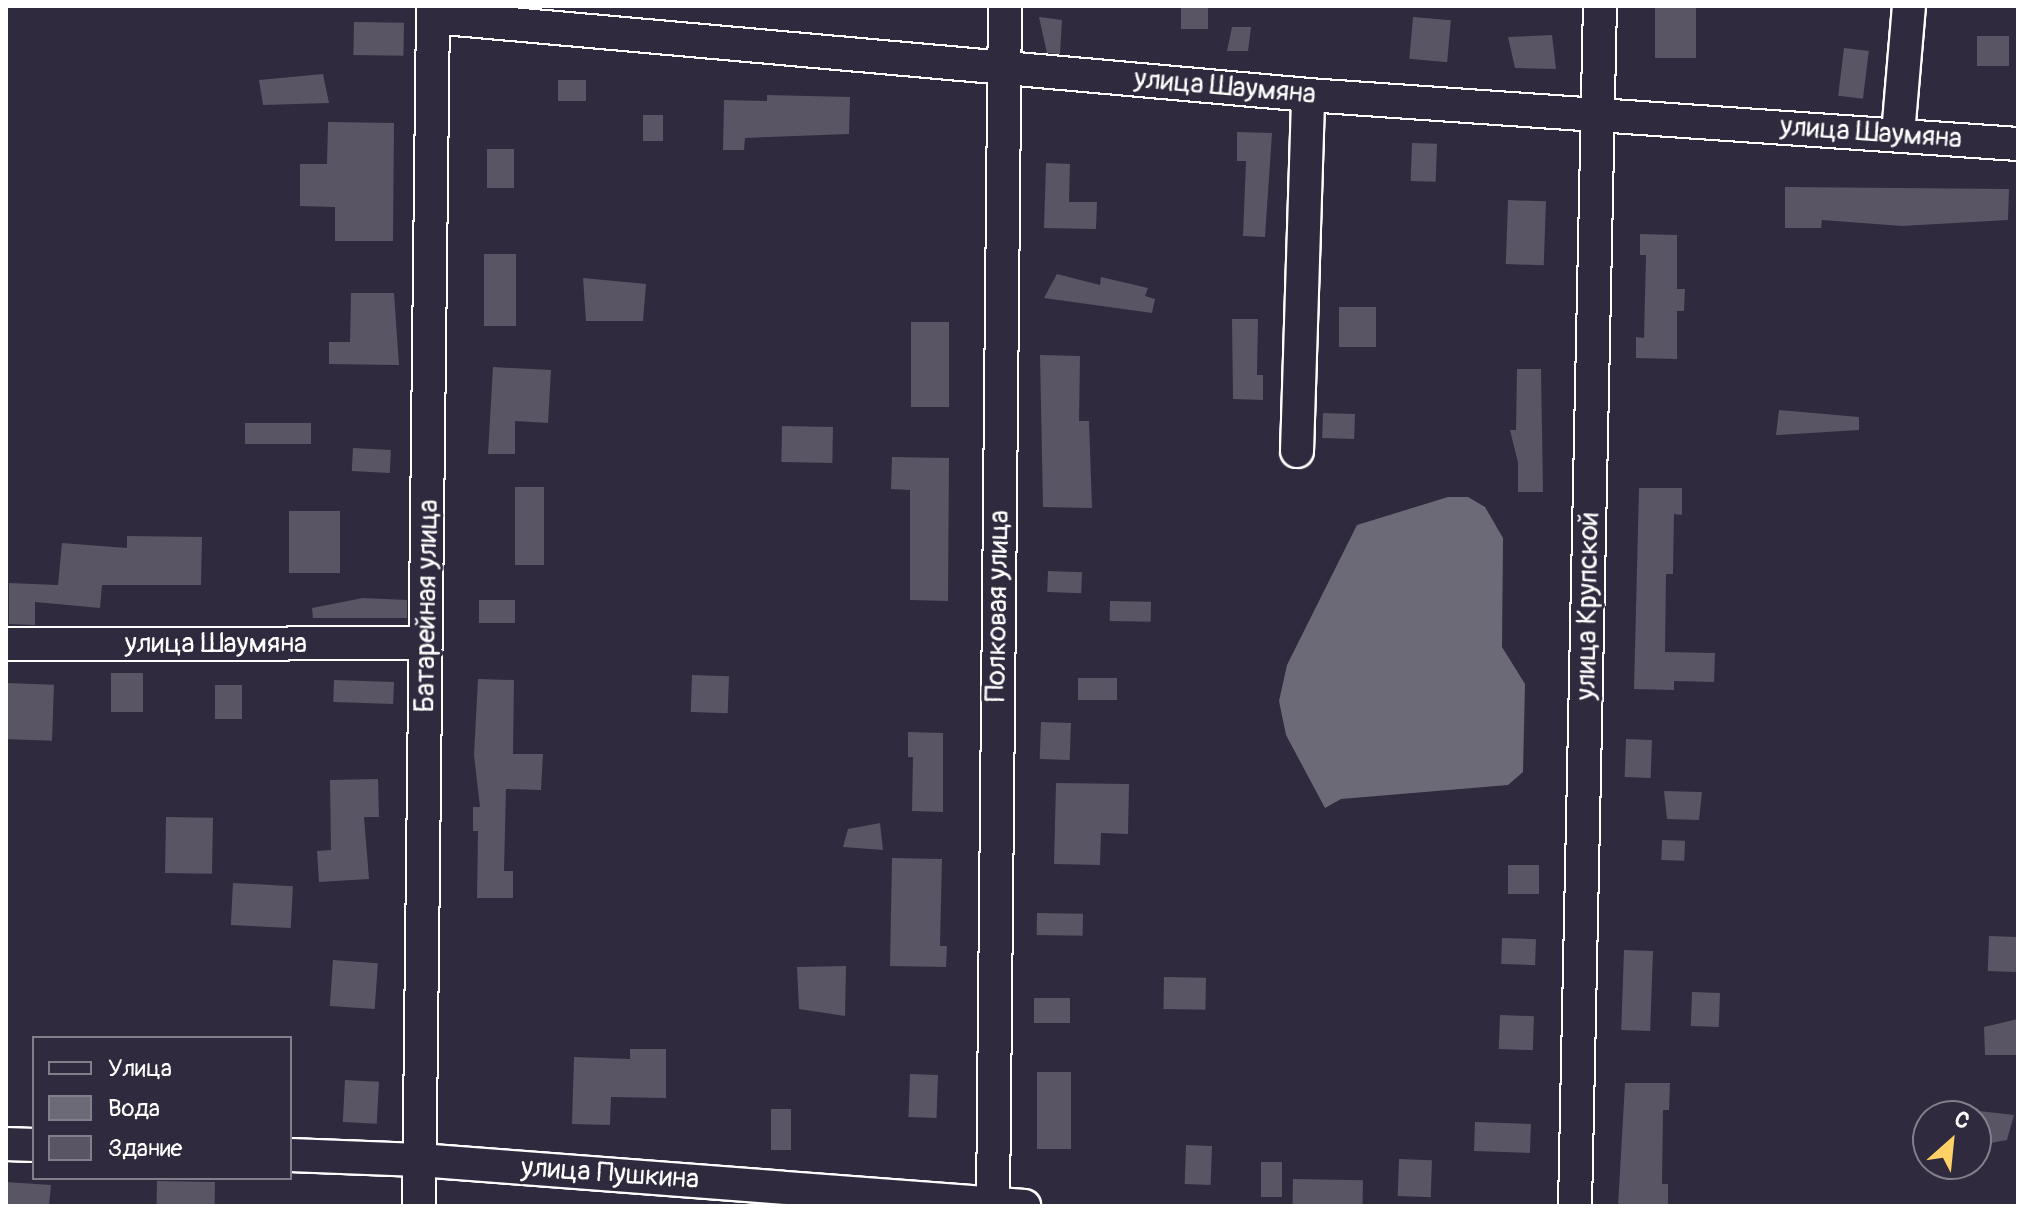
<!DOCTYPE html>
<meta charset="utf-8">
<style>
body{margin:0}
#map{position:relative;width:2024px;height:1212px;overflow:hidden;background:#2f2a3d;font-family:Pangolin,sans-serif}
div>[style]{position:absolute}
.water>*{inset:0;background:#6d6a77}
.building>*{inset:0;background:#595564;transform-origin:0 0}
.roads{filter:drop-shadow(2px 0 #fff) drop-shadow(-2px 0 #fff) drop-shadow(0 2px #fff) drop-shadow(0 -2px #fff)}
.minor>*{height:32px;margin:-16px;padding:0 16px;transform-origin:16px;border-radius:16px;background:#2f2a3d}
span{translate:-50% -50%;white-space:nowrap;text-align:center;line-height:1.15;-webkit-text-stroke:6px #2f2a3d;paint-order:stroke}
.street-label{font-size:28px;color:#fff}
.frame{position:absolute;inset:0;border:8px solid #fff;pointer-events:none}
.legend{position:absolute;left:32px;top:1036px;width:260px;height:144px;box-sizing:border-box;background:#2f2a3d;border:2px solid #827f8b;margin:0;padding:10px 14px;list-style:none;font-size:24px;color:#fff}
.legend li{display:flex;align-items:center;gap:16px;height:40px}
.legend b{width:40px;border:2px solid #827f8b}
.north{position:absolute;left:1912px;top:1100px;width:80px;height:80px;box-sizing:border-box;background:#2f2a3d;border:2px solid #827f8b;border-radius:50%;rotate:27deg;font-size:22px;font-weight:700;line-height:32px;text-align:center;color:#fff}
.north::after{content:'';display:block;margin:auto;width:28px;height:36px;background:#ffd166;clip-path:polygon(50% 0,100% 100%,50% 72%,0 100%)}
</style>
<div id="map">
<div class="water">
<div style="clip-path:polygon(1448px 497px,1468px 497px,1485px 507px,1503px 538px,1502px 647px,1525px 684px,1523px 772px,1508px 785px,1341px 799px,1325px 808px,1286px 735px,1279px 701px,1287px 665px,1357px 525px)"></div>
</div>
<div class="building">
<div style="left:1181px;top:6px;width:27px;height:23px"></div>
<div style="left:1655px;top:6px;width:41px;height:52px"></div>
<div style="clip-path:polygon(1039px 17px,1062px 20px,1060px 54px,1047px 53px)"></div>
<div style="left:1413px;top:17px;width:38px;height:42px;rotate:5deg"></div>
<div style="left:354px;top:22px;width:50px;height:33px;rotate:1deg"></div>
<div style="clip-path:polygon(1232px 27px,1251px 27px,1248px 51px,1227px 51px)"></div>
<div style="clip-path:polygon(1552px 35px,1556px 69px,1515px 68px,1508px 37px)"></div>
<div style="left:1977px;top:36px;width:32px;height:30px"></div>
<div style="left:1844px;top:48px;width:25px;height:48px;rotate:7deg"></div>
<div style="clip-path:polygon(323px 74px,329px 103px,263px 105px,259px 80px)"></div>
<div style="left:558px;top:80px;width:28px;height:21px"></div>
<div style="clip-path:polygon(767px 95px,850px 97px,849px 134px,745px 138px,744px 150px,723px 150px,724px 100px,767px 101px)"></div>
<div style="left:643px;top:115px;width:20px;height:26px"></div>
<div style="clip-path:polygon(328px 122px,394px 123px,393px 241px,335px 241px,335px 207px,300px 206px,300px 164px,327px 164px)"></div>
<div style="clip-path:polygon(1237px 132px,1272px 133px,1265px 237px,1243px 236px,1246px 161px,1237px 161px)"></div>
<div style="left:1412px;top:143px;width:25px;height:38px;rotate:2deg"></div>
<div style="left:487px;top:149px;width:27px;height:39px"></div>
<div style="clip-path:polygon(1046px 163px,1070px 164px,1069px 202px,1097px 202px,1096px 229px,1044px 228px)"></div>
<div style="clip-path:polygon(1785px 187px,2009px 189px,2008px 220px,1902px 226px,1822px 220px,1821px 228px,1785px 228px)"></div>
<div style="left:1508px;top:200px;width:38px;height:64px;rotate:2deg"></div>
<div style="clip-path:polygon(1640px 234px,1677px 235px,1677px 289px,1685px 289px,1684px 311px,1677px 311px,1677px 359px,1636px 358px,1636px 337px,1644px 338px,1646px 255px,1640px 255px)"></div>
<div style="left:484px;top:254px;width:32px;height:72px"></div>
<div style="clip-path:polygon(1057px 274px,1100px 285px,1101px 277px,1148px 288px,1145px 296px,1155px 299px,1152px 313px,1044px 298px)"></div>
<div style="clip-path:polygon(583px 278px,646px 284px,643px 321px,586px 321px)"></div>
<div style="clip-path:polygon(351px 293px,394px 293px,399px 365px,329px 364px,329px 342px,350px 342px)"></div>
<div style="left:1339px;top:307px;width:37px;height:40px"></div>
<div style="clip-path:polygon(1232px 319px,1258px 319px,1257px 375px,1263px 375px,1263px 400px,1233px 399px)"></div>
<div style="left:911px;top:322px;width:38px;height:85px"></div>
<div style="clip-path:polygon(1040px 355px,1080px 356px,1079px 421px,1089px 421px,1092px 508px,1043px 507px)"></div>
<div style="clip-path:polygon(493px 367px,551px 370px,548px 423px,515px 421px,515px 454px,488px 454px)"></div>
<div style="clip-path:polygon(1517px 369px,1541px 369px,1543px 492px,1518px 492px,1518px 463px,1510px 430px,1516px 430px)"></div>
<div style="clip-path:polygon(1779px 410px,1859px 417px,1859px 430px,1776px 435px)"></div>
<div style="left:1323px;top:413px;width:32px;height:25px;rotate:2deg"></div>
<div style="left:245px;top:423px;width:66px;height:21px"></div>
<div style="left:782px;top:426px;width:51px;height:36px;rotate:1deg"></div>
<div style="left:353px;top:448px;width:38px;height:23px;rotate:3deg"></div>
<div style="clip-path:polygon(892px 457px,949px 458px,948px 601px,910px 600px,910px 490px,891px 489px)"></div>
<div style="left:515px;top:487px;width:29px;height:78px"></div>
<div style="clip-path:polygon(1639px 488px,1682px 488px,1682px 515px,1674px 514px,1673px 574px,1666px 574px,1665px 652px,1715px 653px,1714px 682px,1674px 681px,1674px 690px,1634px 689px)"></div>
<div style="left:289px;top:511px;width:51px;height:62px"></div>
<div style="clip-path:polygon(127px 536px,202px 537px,201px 585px,102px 585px,100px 608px,35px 602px,35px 625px,9px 624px,9px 583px,58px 585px,62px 543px,127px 548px)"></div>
<div style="left:1048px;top:571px;width:34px;height:21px;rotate:2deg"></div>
<div style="clip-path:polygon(363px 598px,407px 600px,407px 618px,313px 618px,312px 608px)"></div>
<div style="left:479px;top:600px;width:36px;height:23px"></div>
<div style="left:1110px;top:601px;width:41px;height:20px;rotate:1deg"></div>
<div style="left:111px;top:673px;width:32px;height:39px"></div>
<div style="left:692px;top:675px;width:37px;height:37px;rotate:2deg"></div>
<div style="left:1078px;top:678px;width:39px;height:22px"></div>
<div style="clip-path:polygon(478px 679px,514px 680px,513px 754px,543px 754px,541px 790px,506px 789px,504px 871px,513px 871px,513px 898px,477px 898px,478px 831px,473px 831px,473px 807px,480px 807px,474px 755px)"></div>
<div style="left:334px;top:680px;width:60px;height:22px;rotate:2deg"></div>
<div style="left:6px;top:683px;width:48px;height:56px;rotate:2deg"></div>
<div style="left:242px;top:685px;width:34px;height:27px;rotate:90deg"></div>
<div style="left:1041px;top:722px;width:30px;height:37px;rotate:2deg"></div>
<div style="clip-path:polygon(908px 732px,943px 733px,943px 812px,912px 811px,913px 757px,908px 757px)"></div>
<div style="left:1626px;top:739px;width:26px;height:38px;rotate:2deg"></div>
<div style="clip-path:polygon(378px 779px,379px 817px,364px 817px,369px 879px,319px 882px,317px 851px,331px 850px,330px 780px)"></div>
<div style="clip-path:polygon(1056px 783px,1129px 784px,1128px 834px,1101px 833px,1100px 865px,1054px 864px)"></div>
<div style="clip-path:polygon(1664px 791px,1702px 792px,1699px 820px,1667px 819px)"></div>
<div style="left:166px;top:817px;width:47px;height:56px;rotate:1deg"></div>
<div style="clip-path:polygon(880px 823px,883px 850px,843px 847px,848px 829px)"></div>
<div style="left:1662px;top:840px;width:23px;height:20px;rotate:2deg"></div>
<div style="clip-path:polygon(892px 858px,942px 859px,940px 946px,947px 946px,946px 967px,890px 966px)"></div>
<div style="left:1508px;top:865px;width:31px;height:29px"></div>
<div style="left:233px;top:883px;width:60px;height:42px;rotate:3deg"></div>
<div style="left:1037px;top:913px;width:46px;height:22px;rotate:1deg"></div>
<div style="left:1989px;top:936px;width:28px;height:35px;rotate:2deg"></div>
<div style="left:1502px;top:938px;width:34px;height:26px;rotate:2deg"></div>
<div style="left:1624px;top:950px;width:29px;height:80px;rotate:2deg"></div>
<div style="left:333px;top:960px;width:45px;height:46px;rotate:4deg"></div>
<div style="clip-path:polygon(846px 966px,845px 1016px,799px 1009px,797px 967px)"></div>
<div style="left:1164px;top:977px;width:42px;height:32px;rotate:1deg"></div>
<div style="left:1692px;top:992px;width:28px;height:34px;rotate:2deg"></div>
<div style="left:1034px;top:998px;width:36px;height:25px"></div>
<div style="left:1500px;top:1015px;width:34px;height:34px;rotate:2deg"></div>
<div style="clip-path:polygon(2018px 1019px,2018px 1055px,1985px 1055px,1984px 1027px)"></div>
<div style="clip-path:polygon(630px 1049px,666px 1049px,666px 1098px,611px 1097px,610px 1125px,572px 1124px,574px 1057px,630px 1059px)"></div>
<div style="left:1037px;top:1072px;width:34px;height:77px"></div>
<div style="left:910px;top:1074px;width:28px;height:43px;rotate:2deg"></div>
<div style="left:345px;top:1080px;width:34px;height:42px;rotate:3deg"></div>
<div style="clip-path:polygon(1625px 1083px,1670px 1083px,1669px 1110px,1663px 1110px,1662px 1184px,1668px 1184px,1668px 1206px,1618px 1206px)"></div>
<div style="left:771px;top:1109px;width:20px;height:41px"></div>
<div style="clip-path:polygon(1979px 1111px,2014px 1115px,2007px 1140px,1985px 1144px)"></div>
<div style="left:1475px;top:1122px;width:56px;height:29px;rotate:2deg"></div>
<div style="left:1186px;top:1145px;width:26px;height:39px;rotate:2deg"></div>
<div style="left:1399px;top:1159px;width:33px;height:37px;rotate:2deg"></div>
<div style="left:1261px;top:1162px;width:21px;height:35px"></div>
<div style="left:1293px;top:1179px;width:70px;height:27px;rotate:1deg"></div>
<div style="left:157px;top:1181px;width:58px;height:25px;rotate:1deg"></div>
<div style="clip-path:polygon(6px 1182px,51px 1185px,49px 1206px,6px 1206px)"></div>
</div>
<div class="roads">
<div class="minor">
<div style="left:433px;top:17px;width:878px;rotate:5.09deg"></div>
<div style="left:1308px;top:95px;width:712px;rotate:3.95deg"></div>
<div style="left:1898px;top:134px;width:128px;rotate:-85.1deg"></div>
<div style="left:1297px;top:451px;width:356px;rotate:-88.2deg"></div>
<div style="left:6px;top:644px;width:420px;rotate:-0.1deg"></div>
<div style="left:6px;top:1144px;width:28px;rotate:2deg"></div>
<div style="left:290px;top:1155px;width:129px;rotate:2.2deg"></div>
<div style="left:419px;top:1160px;width:607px;rotate:4.35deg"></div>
<div style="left:419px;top:1206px;width:1200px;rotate:-89.33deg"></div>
<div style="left:993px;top:1206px;width:1200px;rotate:-89.43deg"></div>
<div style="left:1575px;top:1206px;width:1200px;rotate:-88.81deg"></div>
</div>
</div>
<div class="street-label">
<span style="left:1225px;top:87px;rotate:5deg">улица Шаумяна</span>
<span style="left:1871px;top:133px;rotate:4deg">улица Шаумяна</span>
<span style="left:427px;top:606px;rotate:-89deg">Батарейная улица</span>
<span style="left:998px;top:606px;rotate:-89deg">Полковая улица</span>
<span style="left:1588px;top:606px;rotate:-89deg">улица Крупской</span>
<span style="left:216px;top:644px">улица Шаумяна</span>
<span style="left:610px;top:1174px;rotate:4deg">улица Пушкина</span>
</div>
<div class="frame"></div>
<ul class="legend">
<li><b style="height:10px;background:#2f2a3d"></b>Улица</li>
<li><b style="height:22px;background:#6d6a77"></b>Вода</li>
<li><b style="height:22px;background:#595564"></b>Здание</li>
</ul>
<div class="north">С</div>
</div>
